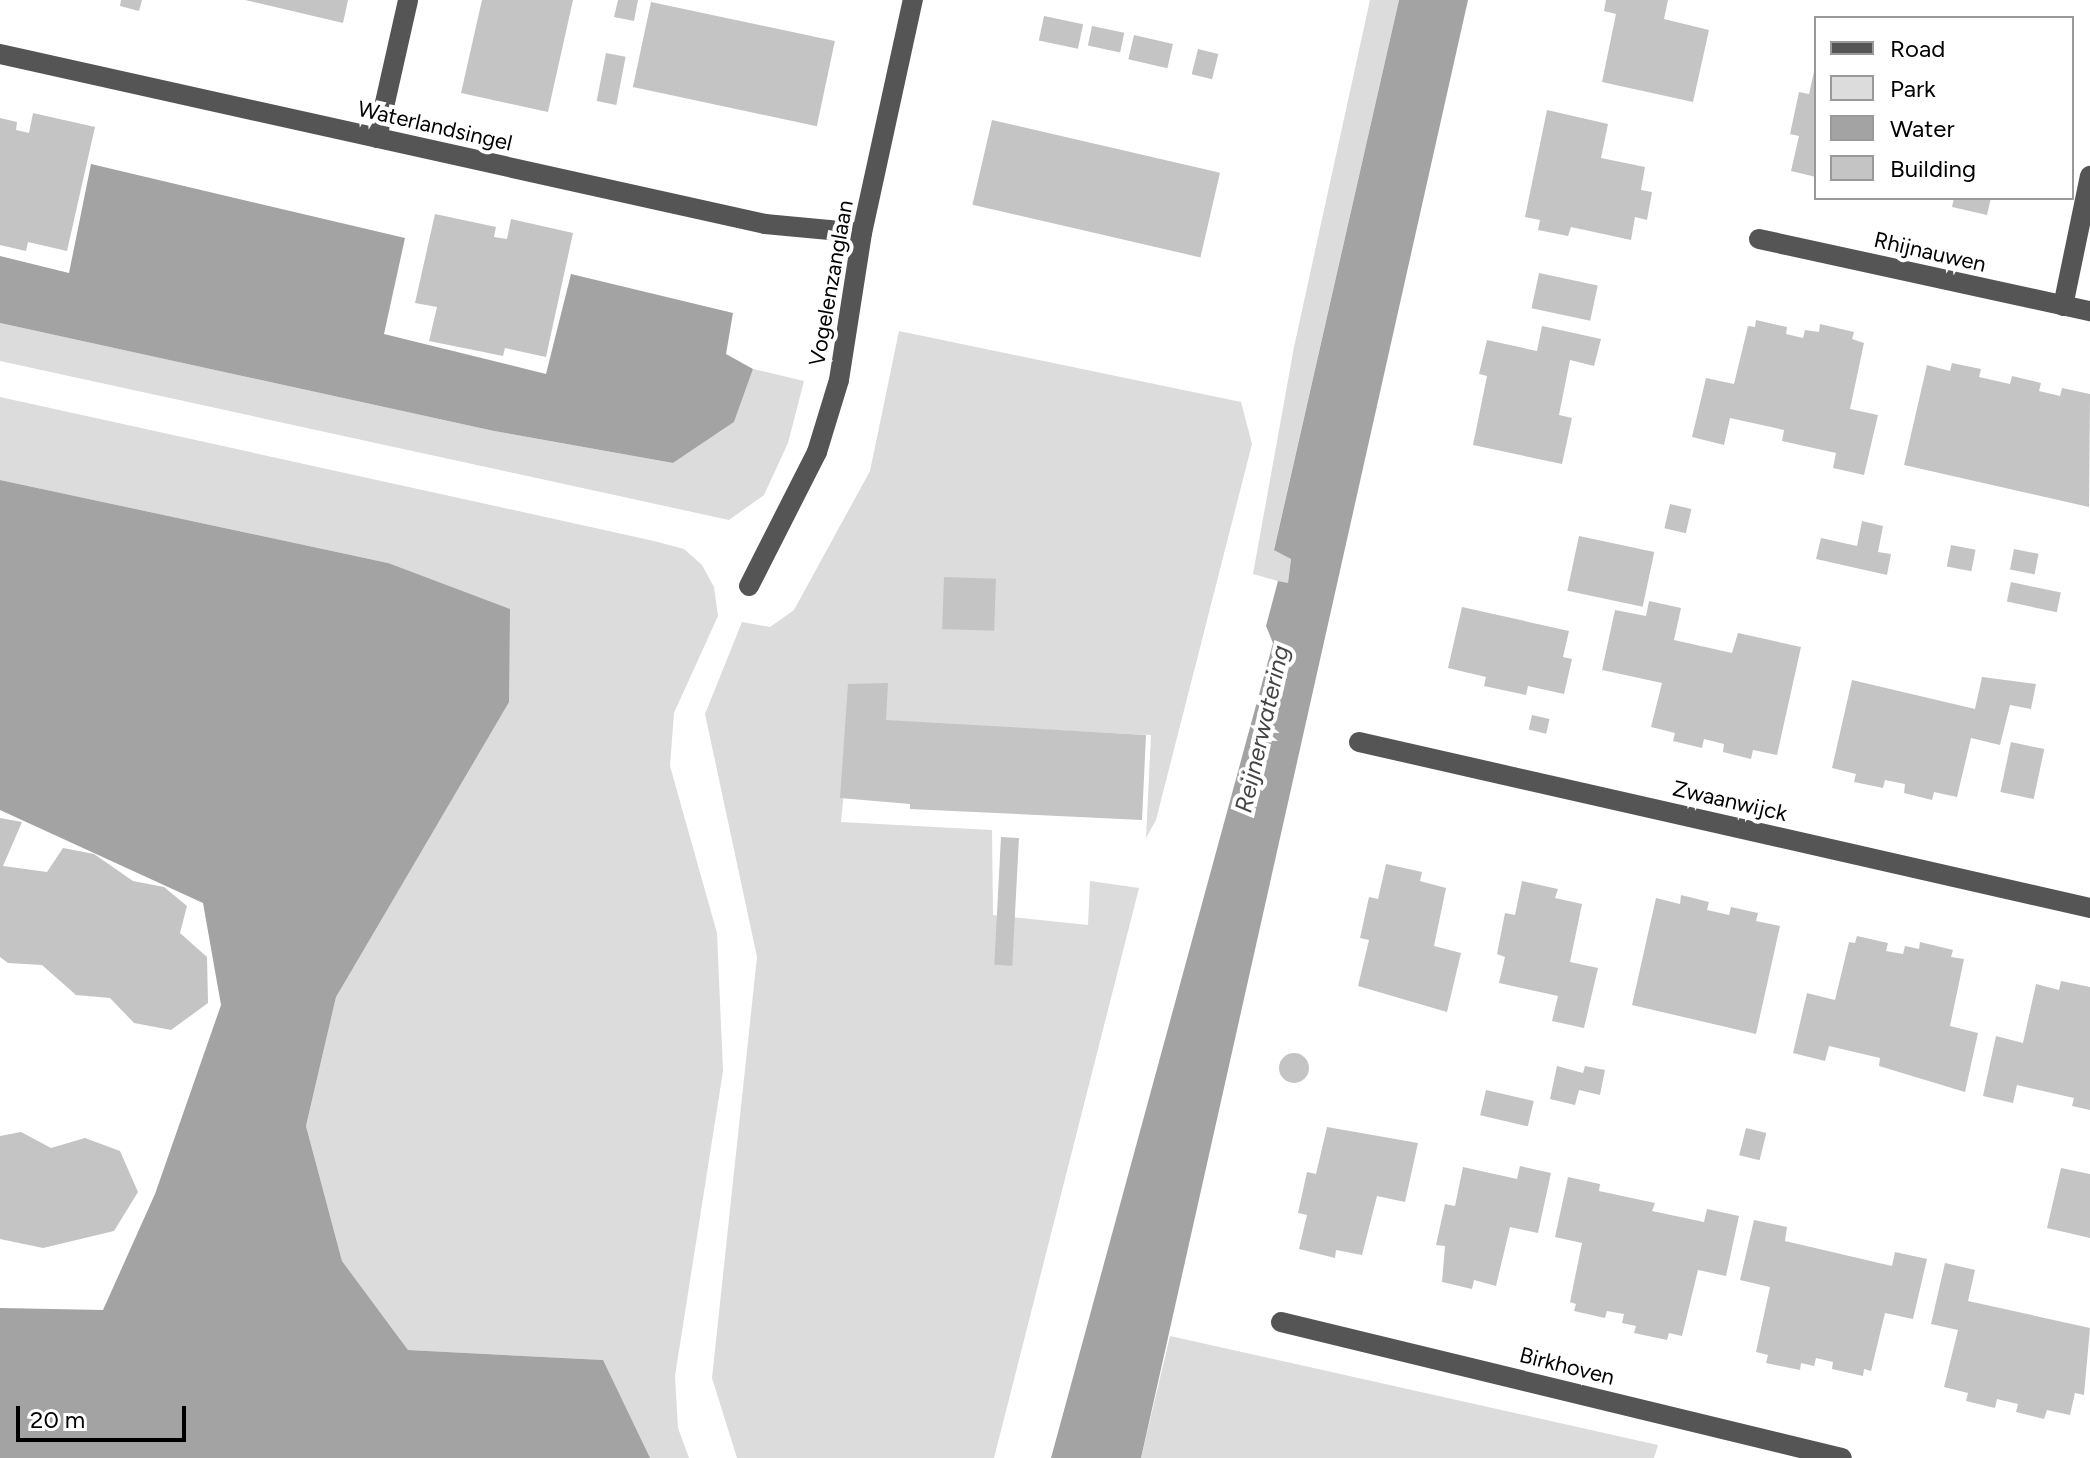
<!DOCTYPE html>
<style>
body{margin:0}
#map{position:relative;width:2090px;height:1458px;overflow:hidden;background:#fff;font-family:Figtree,sans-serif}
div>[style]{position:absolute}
.green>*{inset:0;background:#dcdcdc}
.water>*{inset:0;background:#a3a3a3}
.building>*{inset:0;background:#c4c4c4;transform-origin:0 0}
.round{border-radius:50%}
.minor>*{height:20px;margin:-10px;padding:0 10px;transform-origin:10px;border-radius:10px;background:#555}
span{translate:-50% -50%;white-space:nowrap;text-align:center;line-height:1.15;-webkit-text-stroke:8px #fff;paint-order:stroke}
.street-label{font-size:22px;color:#000}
.water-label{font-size:24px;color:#444;font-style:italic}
.legend{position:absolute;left:1814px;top:16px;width:260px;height:184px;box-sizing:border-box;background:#fff;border:2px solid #999;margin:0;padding:10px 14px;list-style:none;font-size:24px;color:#000}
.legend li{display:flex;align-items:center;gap:16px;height:40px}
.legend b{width:40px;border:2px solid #999}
.scale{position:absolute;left:16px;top:1406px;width:170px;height:36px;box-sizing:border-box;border:4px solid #000;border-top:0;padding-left:10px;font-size:24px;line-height:28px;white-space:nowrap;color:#000;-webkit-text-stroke:6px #fff;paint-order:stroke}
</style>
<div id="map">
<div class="green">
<div style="clip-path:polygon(1370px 0,1399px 0,1274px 549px,1291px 559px,1288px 584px,1253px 574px,1294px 347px)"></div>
<div style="clip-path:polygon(0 323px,494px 431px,673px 463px,734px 422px,753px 369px,804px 381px,788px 443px,764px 495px,729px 520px,0 361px)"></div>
<div style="clip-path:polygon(899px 331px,1241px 402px,1252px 444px,1156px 820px,1146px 838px,1151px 735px,851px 720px,841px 822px,992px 830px,993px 915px,1088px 925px,1090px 881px,1139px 888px,994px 1458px,737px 1458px,712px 1378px,757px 957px,705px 714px,742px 622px,770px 627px,794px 610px,870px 471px)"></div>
<div style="clip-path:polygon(0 397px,654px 541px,684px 549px,702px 565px,714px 587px,718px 616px,674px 713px,670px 766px,717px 933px,723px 1071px,675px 1376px,678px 1428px,689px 1458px,186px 1458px,603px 1360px,408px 1350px,342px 1261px,306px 1126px,336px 997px,408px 870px,388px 563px,0 480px)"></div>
<div style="clip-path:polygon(1170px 1336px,1658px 1445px,1654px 1458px,1141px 1458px)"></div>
</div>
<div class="water">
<div style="clip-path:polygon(1399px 0,1468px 0,1141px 1458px,1051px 1458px,1273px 643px,1266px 626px,1278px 581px,1288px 583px,1291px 559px,1274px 550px)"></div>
<div style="clip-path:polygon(91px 164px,405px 238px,384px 334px,546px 374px,571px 274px,733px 313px,726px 354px,753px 369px,734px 422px,673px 463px,494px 431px,0 323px,0 256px,69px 273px)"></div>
<div style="clip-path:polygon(0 480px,388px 563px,510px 609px,509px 702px,336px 997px,306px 1126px,342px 1261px,408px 1350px,603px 1360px,650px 1458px,0 1458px,0 1308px,103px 1310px,155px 1194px,221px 1005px,203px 903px,0 810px)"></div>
</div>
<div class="building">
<div style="clip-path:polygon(121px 0,142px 0,139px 11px,120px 6px)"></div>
<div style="clip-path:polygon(245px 0,348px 0,343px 23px)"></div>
<div style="clip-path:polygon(482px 0,573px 0,548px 112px,461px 93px)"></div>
<div style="clip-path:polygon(618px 0,638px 0,634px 21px,614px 17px)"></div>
<div style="clip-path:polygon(1606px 0,1668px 0,1664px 19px,1709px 30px,1693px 102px,1602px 82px,1616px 14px,1604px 11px)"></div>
<div style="left:651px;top:2px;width:188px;height:87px;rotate:12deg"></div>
<div style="left:1044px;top:16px;width:40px;height:25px;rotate:12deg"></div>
<div style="left:1092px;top:26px;width:33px;height:20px;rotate:12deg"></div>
<div style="left:1134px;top:35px;width:40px;height:25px;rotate:13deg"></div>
<div style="left:1198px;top:49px;width:21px;height:26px;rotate:14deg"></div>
<div style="left:606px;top:53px;width:20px;height:49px;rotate:11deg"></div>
<div style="clip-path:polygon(1815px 67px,1816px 67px,1816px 177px,1791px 171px,1799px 136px,1790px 134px,1799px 92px,1809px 94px)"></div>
<div style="clip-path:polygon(1547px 110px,1608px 124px,1601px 158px,1645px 167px,1641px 190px,1652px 192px,1647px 220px,1635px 217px,1631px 240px,1571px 227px,1568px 236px,1538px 230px,1540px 220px,1525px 217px)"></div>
<div style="clip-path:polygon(33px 113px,95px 127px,67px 251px,28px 242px,26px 251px,0 245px,0 118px,17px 122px,16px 130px,29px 133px)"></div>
<div style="left:992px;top:120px;width:234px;height:87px;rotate:13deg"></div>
<div style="clip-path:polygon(1954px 198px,1991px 198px,1987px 215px,1952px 207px)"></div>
<div style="clip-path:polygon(435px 214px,496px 227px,494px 237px,507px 239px,511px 219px,573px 233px,546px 357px,505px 348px,503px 356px,429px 341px,437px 307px,415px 303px)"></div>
<div style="left:1539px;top:273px;width:60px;height:36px;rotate:12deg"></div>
<div style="clip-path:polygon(1756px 320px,1787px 327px,1786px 334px,1803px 338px,1805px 330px,1819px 332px,1820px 324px,1854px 332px,1852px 339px,1864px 343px,1850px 409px,1878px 415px,1864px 475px,1833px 468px,1836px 453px,1782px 441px,1784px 430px,1730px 418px,1724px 445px,1692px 437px,1706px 378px,1734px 384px,1748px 326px,1755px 327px)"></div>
<div style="clip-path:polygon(1542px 326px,1601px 339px,1594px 366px,1570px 360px,1559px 415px,1572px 418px,1562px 464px,1473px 445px,1487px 376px,1479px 374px,1487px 340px,1537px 351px)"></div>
<div style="clip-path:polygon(1952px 363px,1981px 369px,1979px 377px,2010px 384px,2012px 376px,2041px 383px,2039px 391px,2060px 396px,2062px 388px,2090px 394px,2089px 507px,1904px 465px,1927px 365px,1950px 371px)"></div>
<div style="left:1670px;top:504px;width:22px;height:25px;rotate:13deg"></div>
<div style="clip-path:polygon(1862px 521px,1883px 526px,1878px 552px,1891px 554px,1887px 575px,1816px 559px,1821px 538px,1857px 546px)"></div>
<div style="left:1579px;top:536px;width:77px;height:56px;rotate:12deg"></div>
<div style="left:1951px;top:545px;width:25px;height:22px;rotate:11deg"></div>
<div style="left:2014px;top:549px;width:25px;height:21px;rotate:11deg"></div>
<div style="left:944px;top:577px;width:52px;height:52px;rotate:2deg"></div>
<div style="left:2011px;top:582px;width:51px;height:20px;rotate:12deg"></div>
<div style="clip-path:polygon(1649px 601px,1681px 608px,1674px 640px,1732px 653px,1738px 633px,1801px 647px,1777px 755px,1753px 750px,1751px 759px,1723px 752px,1724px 744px,1704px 739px,1702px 748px,1673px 741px,1675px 733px,1651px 727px,1662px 683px,1602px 670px,1615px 610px,1646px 616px)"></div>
<div style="clip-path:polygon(1462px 607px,1569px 631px,1563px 657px,1572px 659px,1564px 694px,1528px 686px,1526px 695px,1484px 686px,1486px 677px,1448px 668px)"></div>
<div style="clip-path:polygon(1982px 677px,2036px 684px,2031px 709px,2010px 705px,2000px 745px,1971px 738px,1957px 797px,1934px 792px,1932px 800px,1904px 793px,1905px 784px,1885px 780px,1883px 788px,1854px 782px,1856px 774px,1832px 768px,1852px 680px,1975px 709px)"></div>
<div style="clip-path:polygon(888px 683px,886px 720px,1146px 735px,1142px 820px,910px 809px,910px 804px,840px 798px,848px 684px)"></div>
<div style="left:1532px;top:715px;width:18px;height:15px;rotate:13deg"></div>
<div style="left:2011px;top:742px;width:34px;height:51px;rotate:12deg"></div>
<div style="clip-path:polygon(0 818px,22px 822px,3px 866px,47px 872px,63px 848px,94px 854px,133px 881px,164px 887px,187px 906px,180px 933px,207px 957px,208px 1003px,171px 1030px,134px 1023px,110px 998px,76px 995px,42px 965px,8px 963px,0 957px)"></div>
<div style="left:1001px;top:837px;width:18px;height:128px;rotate:3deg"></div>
<div style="clip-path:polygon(1386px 864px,1422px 872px,1420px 881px,1446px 888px,1434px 946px,1461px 953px,1447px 1012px,1358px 986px,1369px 940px,1360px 938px,1369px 897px,1378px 899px)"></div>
<div style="clip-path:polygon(1522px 881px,1558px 889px,1555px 898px,1582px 904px,1570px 962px,1598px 968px,1584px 1028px,1552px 1021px,1558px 996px,1499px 983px,1505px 957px,1497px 954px,1505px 913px,1515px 915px)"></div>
<div style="clip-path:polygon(1681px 895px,1709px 902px,1707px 910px,1729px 915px,1731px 907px,1758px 913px,1756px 921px,1780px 926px,1756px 1034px,1632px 1005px,1656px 898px,1680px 904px)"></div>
<div style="clip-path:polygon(1857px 936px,1888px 943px,1886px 951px,1903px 954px,1905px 946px,1919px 949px,1920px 942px,1953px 950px,1951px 957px,1964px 959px,1950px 1026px,1978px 1033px,1965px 1092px,1879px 1066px,1880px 1058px,1829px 1046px,1825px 1061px,1793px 1053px,1807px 993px,1835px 1000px,1849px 942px,1855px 943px)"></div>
<div style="clip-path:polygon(2061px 981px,2090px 987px,2090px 1110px,2072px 1106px,2074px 1098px,2017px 1085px,2013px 1103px,1983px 1096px,1996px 1036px,2023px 1043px,2036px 984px,2059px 990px)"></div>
<div class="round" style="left:1279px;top:1053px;width:30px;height:30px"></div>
<div style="clip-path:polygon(1557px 1066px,1583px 1073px,1585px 1066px,1605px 1070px,1600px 1095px,1579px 1090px,1575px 1105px,1550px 1099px)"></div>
<div style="left:1486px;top:1090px;width:49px;height:26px;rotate:13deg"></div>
<div style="clip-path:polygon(1327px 1127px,1418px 1143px,1405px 1202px,1377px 1196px,1362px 1255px,1336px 1250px,1335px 1258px,1299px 1249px,1307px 1215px,1298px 1213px,1307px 1172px,1316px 1174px)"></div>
<div style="left:1746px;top:1128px;width:21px;height:28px;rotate:14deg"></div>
<div style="clip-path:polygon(21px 1132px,51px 1148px,85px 1138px,120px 1151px,138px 1192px,114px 1231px,43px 1248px,0 1239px,0 1136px)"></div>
<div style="clip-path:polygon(1520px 1166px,1551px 1173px,1538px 1233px,1510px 1227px,1496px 1286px,1474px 1280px,1472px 1289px,1442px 1282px,1445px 1246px,1436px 1245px,1445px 1204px,1455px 1206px,1463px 1167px,1517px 1179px)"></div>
<div style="clip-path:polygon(2061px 1168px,2090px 1174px,2090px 1238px,2047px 1228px)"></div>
<div style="clip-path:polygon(1568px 1177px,1600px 1184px,1599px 1191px,1655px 1203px,1652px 1211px,1704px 1222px,1707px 1209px,1739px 1216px,1726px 1276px,1698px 1270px,1682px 1336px,1669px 1333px,1667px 1340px,1634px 1333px,1636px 1326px,1622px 1323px,1624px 1314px,1607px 1311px,1605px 1318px,1574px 1311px,1576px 1304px,1570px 1302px,1582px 1243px,1555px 1237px)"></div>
<div style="clip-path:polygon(1754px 1220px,1787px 1227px,1785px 1241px,1892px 1266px,1895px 1252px,1927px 1259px,1913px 1319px,1885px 1313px,1871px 1371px,1864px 1369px,1863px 1376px,1832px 1369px,1833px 1362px,1816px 1358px,1814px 1366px,1801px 1363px,1800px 1370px,1766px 1363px,1768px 1355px,1756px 1352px,1770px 1287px,1740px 1280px)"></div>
<div style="clip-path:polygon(1945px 1263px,1975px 1270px,1968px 1301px,2090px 1328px,2084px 1395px,2075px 1393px,2070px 1415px,2047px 1410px,2044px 1419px,2016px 1412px,2018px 1404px,1997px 1399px,1995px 1408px,1966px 1401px,1968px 1393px,1944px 1387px,1958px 1330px,1931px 1324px)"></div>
</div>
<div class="minor">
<div style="left:0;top:54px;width:784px;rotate:12.53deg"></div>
<div style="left:765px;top:224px;width:97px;rotate:5.3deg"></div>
<div style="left:377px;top:138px;width:141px;rotate:-77.3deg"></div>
<div style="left:1759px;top:239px;width:339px;rotate:12.3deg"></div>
<div style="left:2063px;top:306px;width:133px;rotate:-78.3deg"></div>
<div style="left:749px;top:586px;width:150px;rotate:-63.1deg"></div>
<div style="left:817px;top:452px;width:75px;rotate:-73deg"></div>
<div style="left:839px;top:380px;width:149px;rotate:-81.1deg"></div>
<div style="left:862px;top:233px;width:239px;rotate:-77.7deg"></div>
<div style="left:1359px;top:742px;width:750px;rotate:12.79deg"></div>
<div style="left:1281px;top:1322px;width:577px;rotate:13.63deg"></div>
</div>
<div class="street-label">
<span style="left:435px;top:126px;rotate:13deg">Waterlandsingel</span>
<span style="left:1930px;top:252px;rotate:13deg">Rhijnauwen</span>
<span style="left:831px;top:283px;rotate:-80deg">Vogelenzanglaan</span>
<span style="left:1730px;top:801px;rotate:13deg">Zwaanwijck</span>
<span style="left:1567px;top:1366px;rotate:14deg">Birkhoven</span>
</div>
<div class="water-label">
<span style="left:1262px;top:729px;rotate:-77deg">Reijnerwatering</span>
</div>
<ul class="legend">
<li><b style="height:10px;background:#555"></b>Road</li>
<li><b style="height:22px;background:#dcdcdc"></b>Park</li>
<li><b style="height:22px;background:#a3a3a3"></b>Water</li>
<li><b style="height:22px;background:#c4c4c4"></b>Building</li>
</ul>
<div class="scale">20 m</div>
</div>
